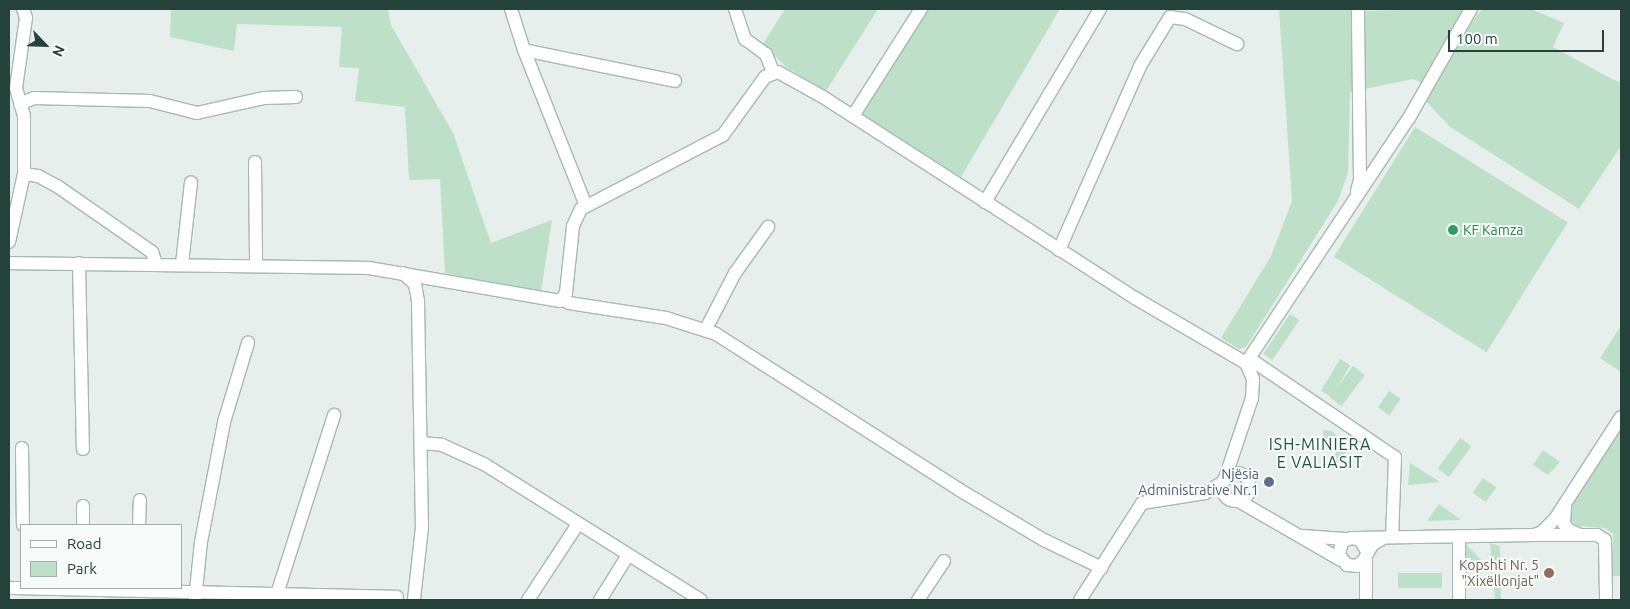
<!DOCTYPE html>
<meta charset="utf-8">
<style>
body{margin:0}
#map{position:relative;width:1630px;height:609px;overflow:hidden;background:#e6efeb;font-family:Ubuntu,sans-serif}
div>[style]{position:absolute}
.green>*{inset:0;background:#bfe0c8;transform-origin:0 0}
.roads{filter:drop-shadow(1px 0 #a8b8b2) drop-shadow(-1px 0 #a8b8b2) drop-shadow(0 1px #a8b8b2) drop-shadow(0 -1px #a8b8b2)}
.minor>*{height:12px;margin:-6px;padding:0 6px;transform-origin:6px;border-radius:6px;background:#fff}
.minor>.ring{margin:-6px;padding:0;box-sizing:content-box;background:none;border:12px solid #fff;border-radius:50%}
.dots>*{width:14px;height:14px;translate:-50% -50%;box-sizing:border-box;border:2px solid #f7fbf9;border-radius:50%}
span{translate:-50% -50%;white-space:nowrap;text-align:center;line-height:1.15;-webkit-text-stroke:4px #f7fbf9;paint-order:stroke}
.leisure-label{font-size:14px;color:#27864d}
.left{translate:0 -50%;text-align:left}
.service-label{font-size:14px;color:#4e5e75}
.right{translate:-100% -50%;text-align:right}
.education-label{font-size:14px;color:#785e54}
.quarter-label{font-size:16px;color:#1f5548;letter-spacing:1px}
.frame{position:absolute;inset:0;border:10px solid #24423a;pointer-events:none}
.legend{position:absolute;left:20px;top:524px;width:162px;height:65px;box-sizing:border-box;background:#f7fbf9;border:1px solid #a3b1ad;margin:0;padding:6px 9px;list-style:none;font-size:15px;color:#24423a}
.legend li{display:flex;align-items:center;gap:10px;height:25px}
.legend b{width:25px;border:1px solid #a3b1ad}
.north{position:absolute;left:20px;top:20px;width:50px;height:50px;-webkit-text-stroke:4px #f7fbf9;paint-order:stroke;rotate:114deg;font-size:14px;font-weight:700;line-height:20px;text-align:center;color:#24423a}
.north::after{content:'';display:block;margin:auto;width:18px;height:22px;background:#24423a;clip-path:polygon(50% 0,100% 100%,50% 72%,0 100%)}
.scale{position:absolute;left:1448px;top:30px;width:156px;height:22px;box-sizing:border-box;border:2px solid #24423a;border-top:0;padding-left:6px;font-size:15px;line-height:18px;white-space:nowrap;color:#24423a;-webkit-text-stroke:4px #f7fbf9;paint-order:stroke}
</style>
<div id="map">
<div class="green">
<div style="clip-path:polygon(171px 9px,388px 9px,391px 25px,453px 133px,491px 243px,552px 220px,541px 292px,445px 273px,440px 179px,409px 180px,405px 107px,355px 101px,359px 68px,339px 67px,342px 27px,237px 24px,234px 51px,170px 37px)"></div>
<div style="clip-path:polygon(785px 9px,878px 9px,826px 91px,786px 67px,763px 44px)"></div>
<div style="clip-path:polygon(927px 9px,1060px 9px,961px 177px,859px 112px)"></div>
<div style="clip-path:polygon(1279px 9px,1350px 9px,1350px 11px,1462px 9px,1459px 20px,1421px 83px,1413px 79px,1350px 92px,1348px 173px,1338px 201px,1246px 347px,1239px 349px,1221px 338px,1271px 256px,1292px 201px)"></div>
<div style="clip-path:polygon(1482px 9px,1531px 9px,1564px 23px,1553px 47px,1612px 79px,1620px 82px,1621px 79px,1621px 146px,1579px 209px,1450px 127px,1425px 100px,1465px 31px)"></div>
<div style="left:1415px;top:127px;width:180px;height:153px;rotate:32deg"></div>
<div style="left:1290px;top:314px;width:11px;height:48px;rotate:34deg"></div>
<div style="clip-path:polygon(1621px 326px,1621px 372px,1600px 358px)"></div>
<div style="left:1340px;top:359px;width:12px;height:37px;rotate:31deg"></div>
<div style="left:1353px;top:366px;width:15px;height:39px;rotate:37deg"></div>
<div style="left:1389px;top:391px;width:14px;height:20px;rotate:34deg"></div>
<div style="clip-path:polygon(1621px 427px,1621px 576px,1613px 576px,1613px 534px,1605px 528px,1577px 526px,1570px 519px,1569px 508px)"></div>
<div style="clip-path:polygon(1323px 430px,1332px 431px,1341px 440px,1345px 452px,1342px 464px,1335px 461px,1336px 445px,1331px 439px,1323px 437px)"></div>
<div style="left:1460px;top:438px;width:14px;height:38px;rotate:36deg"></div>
<div style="clip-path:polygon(1543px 450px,1560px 462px,1548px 475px,1533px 465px)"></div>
<div style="clip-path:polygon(1410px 463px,1440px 482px,1408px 485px)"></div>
<div style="left:1483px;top:478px;width:16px;height:18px;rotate:35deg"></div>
<div style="clip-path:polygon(1439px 504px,1461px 520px,1427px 521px)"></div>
<div style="clip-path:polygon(1490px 543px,1500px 546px,1501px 600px,1495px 600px)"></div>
<div style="clip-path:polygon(1466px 544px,1481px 560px,1466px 575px)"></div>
<div style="left:1442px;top:573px;width:15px;height:44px;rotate:90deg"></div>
</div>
<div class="roads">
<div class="minor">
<div style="left:511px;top:9px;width:43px;rotate:72.4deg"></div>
<div style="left:524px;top:50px;width:168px;rotate:68.3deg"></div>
<div style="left:735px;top:9px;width:32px;rotate:72deg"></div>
<div style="left:745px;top:39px;width:26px;rotate:36deg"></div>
<div style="left:766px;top:54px;width:19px;rotate:69deg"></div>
<div style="left:524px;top:50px;width:154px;rotate:11.6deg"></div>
<div style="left:20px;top:104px;width:15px;rotate:-23deg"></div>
<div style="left:34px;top:98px;width:116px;rotate:1.5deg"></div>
<div style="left:150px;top:101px;width:49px;rotate:14.3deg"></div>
<div style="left:197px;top:113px;width:69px;rotate:-12.6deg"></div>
<div style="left:264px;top:98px;width:32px;rotate:-2deg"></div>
<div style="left:853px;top:116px;width:127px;rotate:-57.6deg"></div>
<div style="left:255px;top:162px;width:104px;rotate:89.4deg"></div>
<div style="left:24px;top:174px;width:14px;rotate:8deg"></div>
<div style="left:38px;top:176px;width:21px;rotate:28deg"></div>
<div style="left:57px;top:186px;width:116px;rotate:34.8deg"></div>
<div style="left:152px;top:252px;width:12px;rotate:70deg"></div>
<div style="left:1357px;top:191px;width:11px;rotate:-75deg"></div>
<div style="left:1360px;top:180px;width:171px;rotate:-90.7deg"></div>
<div style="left:985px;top:202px;width:225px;rotate:-59.2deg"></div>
<div style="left:9px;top:242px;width:70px;rotate:-77.6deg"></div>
<div style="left:24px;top:174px;width:58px;rotate:-90deg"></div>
<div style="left:24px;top:116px;width:29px;rotate:-106deg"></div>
<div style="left:16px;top:88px;width:71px;rotate:-81.9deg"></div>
<div style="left:26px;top:18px;width:9px;rotate:-108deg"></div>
<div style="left:1059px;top:250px;width:201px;rotate:-66.2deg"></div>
<div style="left:1140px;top:66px;width:57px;rotate:-58.5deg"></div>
<div style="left:1170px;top:17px;width:15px;rotate:8deg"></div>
<div style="left:1185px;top:19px;width:58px;rotate:25.7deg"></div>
<div style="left:9px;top:263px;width:360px;rotate:0.8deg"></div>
<div style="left:369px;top:268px;width:194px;rotate:9.8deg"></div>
<div style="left:560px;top:301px;width:10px;rotate:-53deg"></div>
<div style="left:566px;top:293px;width:67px;rotate:-84deg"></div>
<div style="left:573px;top:226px;width:19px;rotate:-65deg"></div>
<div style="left:581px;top:209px;width:160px;rotate:-27.5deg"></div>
<div style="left:723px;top:135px;width:72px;rotate:-54.1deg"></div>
<div style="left:765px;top:77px;width:14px;rotate:-21deg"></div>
<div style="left:778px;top:72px;width:51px;rotate:29.1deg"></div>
<div style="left:823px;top:97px;width:371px;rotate:32.8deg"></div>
<div style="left:1135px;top:298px;width:129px;rotate:30.4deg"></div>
<div style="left:1246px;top:363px;width:17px;rotate:66deg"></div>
<div style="left:1253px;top:379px;width:19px;rotate:93deg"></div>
<div style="left:1252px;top:398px;width:84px;rotate:108.6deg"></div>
<div style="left:79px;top:263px;width:186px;rotate:88.8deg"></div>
<div style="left:182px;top:264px;width:82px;rotate:-83.7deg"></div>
<div style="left:403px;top:273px;width:16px;rotate:43deg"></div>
<div style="left:415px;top:284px;width:17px;rotate:80deg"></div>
<div style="left:418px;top:301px;width:226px;rotate:89deg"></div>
<div style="left:422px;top:527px;width:73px;rotate:96.3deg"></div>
<div style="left:563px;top:299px;width:7px;rotate:34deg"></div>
<div style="left:569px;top:303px;width:98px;rotate:8.8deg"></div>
<div style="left:666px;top:318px;width:52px;rotate:17.7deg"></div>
<div style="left:716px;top:334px;width:287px;rotate:32.6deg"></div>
<div style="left:958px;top:489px;width:100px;rotate:30.7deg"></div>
<div style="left:1044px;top:540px;width:64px;rotate:25.8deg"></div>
<div style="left:706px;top:329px;width:63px;rotate:-62.6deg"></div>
<div style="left:735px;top:273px;width:57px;rotate:-54.3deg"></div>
<div style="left:1250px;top:359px;width:175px;rotate:34.1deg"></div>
<div style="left:1395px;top:457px;width:80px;rotate:92.1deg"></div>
<div style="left:1246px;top:363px;width:294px;rotate:-56.4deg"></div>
<div style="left:1409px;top:118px;width:125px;rotate:-60.4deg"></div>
<div style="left:421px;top:443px;width:21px;rotate:5deg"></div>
<div style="left:442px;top:445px;width:46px;rotate:24.3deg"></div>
<div style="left:484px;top:464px;width:256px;rotate:32.1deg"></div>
<div style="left:22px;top:448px;width:77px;rotate:89.3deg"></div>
<div class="ring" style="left:1222px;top:473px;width:16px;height:16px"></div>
<div style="left:1237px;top:500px;width:120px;rotate:30deg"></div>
<div style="left:1565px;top:505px;width:19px;rotate:93deg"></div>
<div style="left:1564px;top:524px;width:8px;rotate:50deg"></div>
<div style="left:1569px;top:530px;width:12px;rotate:24deg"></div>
<div style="left:1580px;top:535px;width:17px"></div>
<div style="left:1597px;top:535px;width:9px;rotate:32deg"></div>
<div style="left:1605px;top:540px;width:60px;rotate:89deg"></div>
<div style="left:83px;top:506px;width:19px;rotate:90deg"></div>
<div style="left:139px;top:525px;width:25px;rotate:-88deg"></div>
<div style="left:1536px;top:535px;width:43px"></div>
<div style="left:1302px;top:536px;width:44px;rotate:3.9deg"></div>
<div style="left:1355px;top:538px;width:179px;rotate:-1deg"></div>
<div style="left:1534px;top:535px;width:9px;rotate:-21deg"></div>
<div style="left:1542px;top:532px;width:18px;rotate:-45deg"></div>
<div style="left:1555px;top:519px;width:121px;rotate:-57.1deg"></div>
<div style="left:1367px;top:551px;width:13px;rotate:-122deg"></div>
<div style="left:1360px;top:540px;width:9px;rotate:-167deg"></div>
<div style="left:1351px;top:538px;width:10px;rotate:156deg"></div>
<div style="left:1342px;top:542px;width:13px;rotate:103deg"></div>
<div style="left:1339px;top:555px;width:13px;rotate:51deg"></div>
<div style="left:1347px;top:565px;width:10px;rotate:6deg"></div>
<div style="left:1357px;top:566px;width:9px;rotate:-41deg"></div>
<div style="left:1364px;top:560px;width:17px;rotate:-62deg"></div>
<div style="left:1372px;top:545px;width:13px;rotate:-32deg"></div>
<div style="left:9px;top:588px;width:388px;rotate:1.3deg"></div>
<div style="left:277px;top:594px;width:188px;rotate:-72.3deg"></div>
<div style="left:195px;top:600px;width:58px;rotate:-84.1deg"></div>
<div style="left:201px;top:542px;width:122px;rotate:-79.1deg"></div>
<div style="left:224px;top:422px;width:83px;rotate:-73.1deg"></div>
<div style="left:528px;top:600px;width:91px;rotate:-56.7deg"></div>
<div style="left:600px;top:600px;width:53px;rotate:-58.1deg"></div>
<div style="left:918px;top:600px;width:47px;rotate:-56.3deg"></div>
<div style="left:1080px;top:600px;width:115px;rotate:-57.4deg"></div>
<div style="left:1142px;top:503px;width:64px;rotate:-9deg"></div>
<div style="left:1205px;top:493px;width:21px;rotate:-31deg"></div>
<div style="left:1366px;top:600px;width:44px;rotate:-90deg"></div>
<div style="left:1459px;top:600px;width:64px;rotate:-90deg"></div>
</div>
</div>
<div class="dots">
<div style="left:1453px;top:230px;background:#2e9e5b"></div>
<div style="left:1269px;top:482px;background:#5c6f8a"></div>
<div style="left:1549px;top:573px;background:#8d6e63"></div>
</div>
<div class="leisure-label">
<span class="left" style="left:1463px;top:230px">KF Kamza</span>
</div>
<div class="service-label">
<span class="right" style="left:1259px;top:482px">Njësia<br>Administrative Nr.1</span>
</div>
<div class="education-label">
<span class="right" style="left:1539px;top:573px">Kopshti Nr. 5<br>"Xixëllonjat"</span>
</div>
<div class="quarter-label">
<span style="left:1320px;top:453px">ISH-MINIERA<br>E VALIASIT</span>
</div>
<div class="frame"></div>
<ul class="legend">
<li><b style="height:6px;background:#fff"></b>Road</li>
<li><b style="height:14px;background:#bfe0c8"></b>Park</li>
</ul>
<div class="north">N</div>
<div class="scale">100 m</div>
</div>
